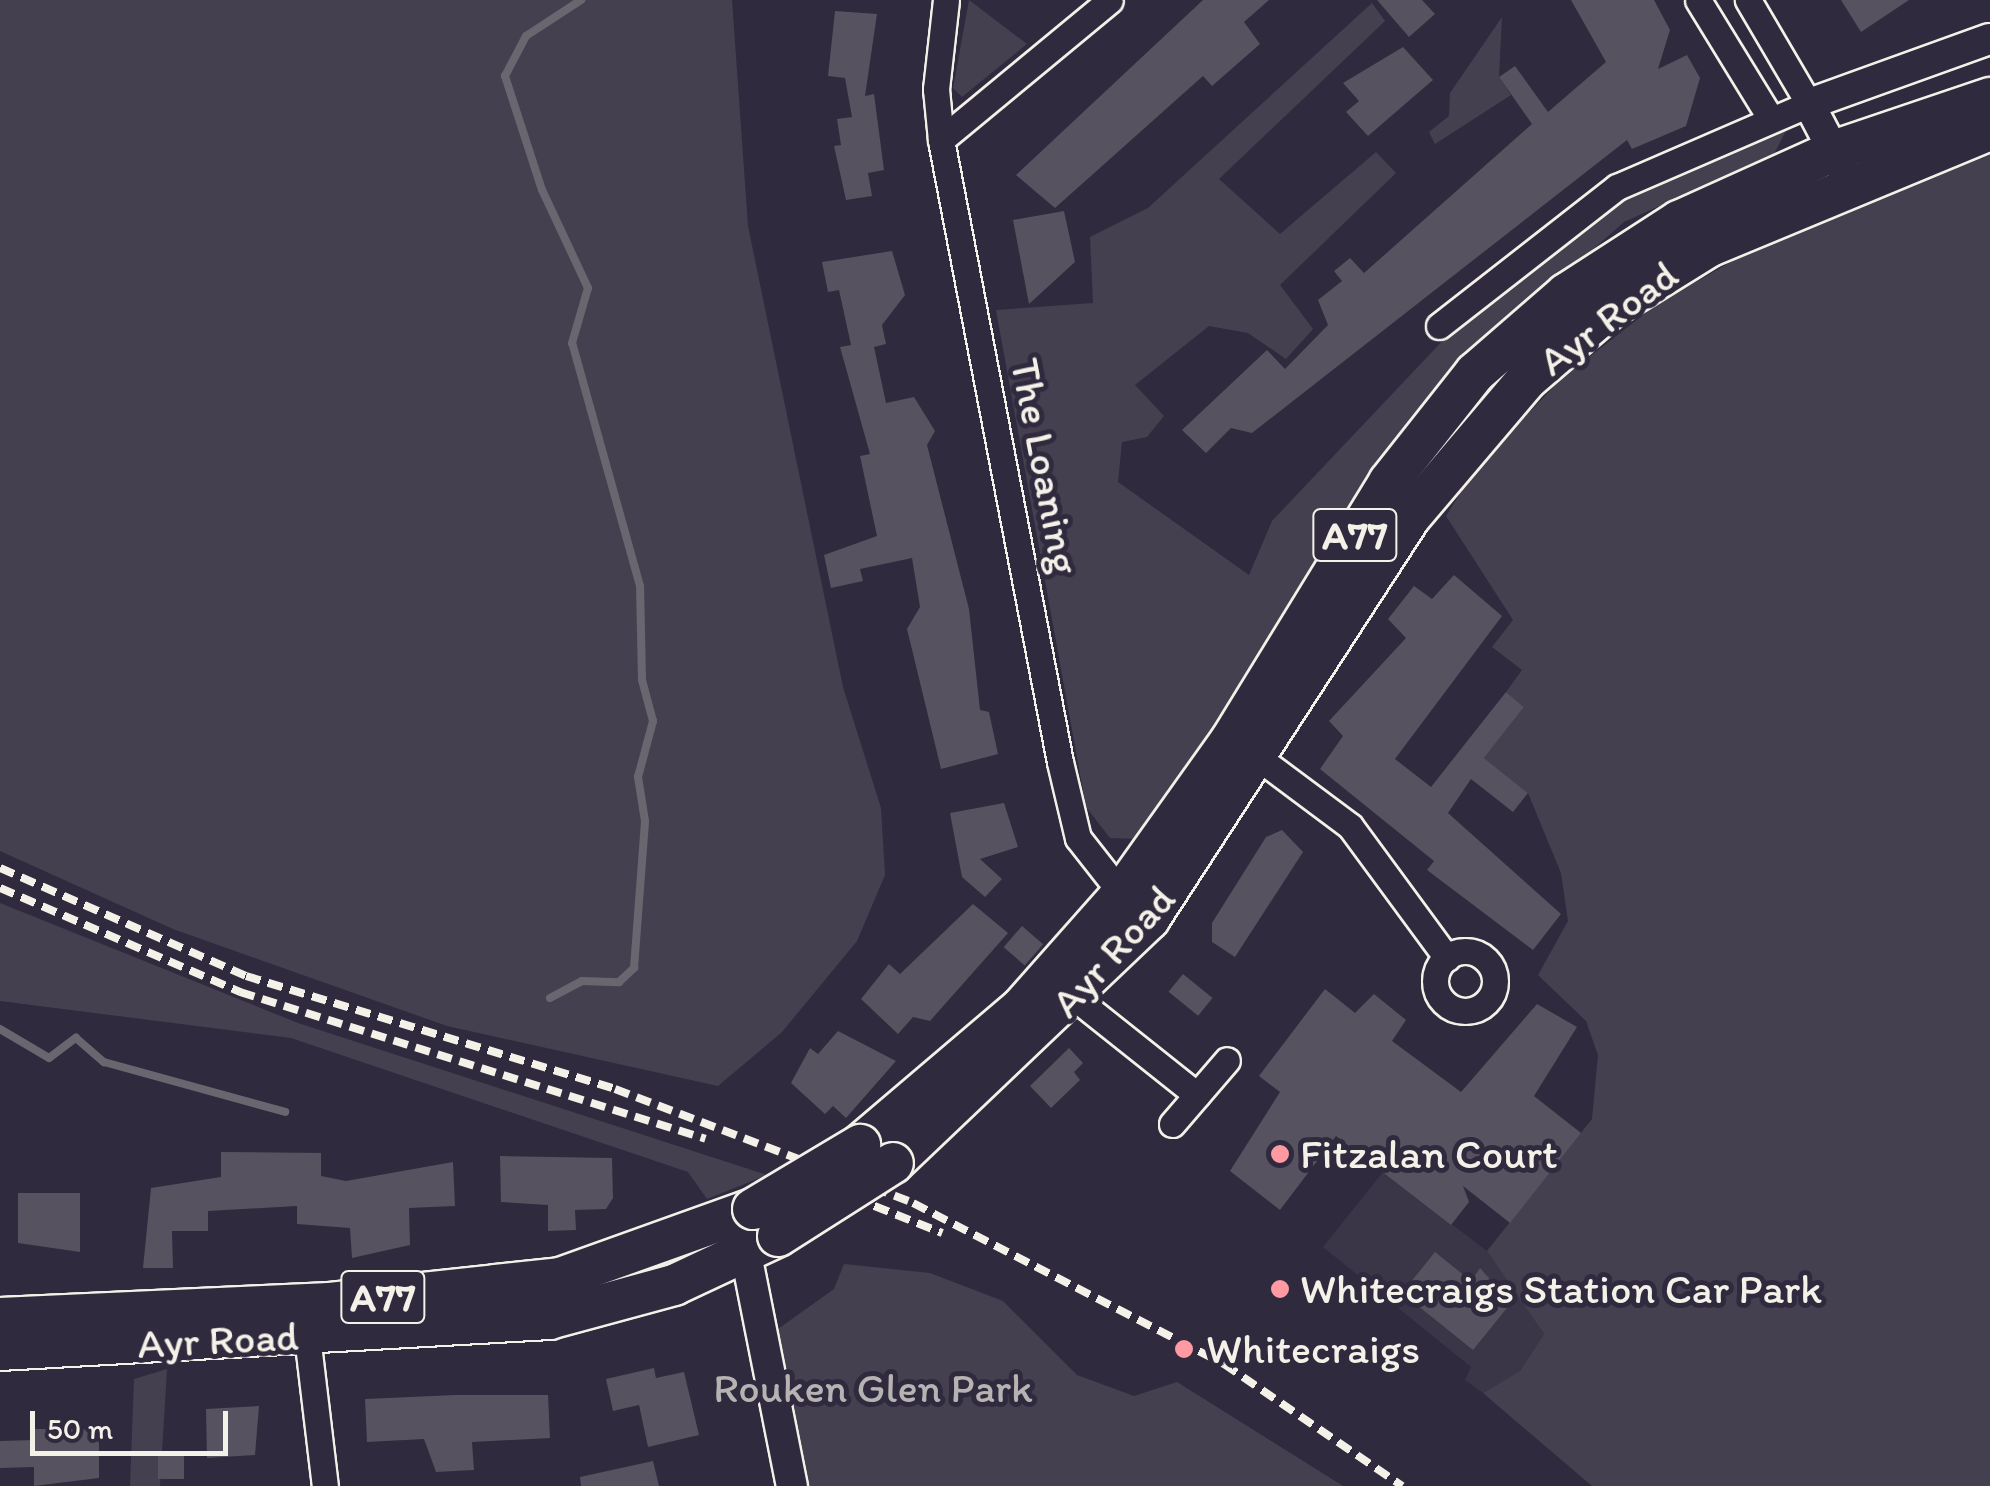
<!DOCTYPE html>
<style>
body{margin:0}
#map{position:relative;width:1990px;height:1486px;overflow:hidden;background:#2f2a3d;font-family:Itim,sans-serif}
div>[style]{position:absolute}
.built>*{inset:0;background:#3b3647}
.green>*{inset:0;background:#454050}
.stream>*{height:8px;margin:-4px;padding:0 4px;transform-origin:4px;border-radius:4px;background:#6a6670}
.building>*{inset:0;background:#56525f;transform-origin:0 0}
.roads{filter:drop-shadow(2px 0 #f4f1e8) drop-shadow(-2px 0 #f4f1e8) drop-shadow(0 2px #f4f1e8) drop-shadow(0 -2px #f4f1e8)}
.minor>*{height:25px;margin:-12.5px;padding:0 12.5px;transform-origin:12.5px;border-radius:12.5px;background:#2f2a3d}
.minor>.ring{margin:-12.5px;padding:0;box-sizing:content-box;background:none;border:25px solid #2f2a3d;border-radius:50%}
.tertiary>*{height:30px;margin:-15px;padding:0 15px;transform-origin:15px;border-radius:15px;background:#2f2a3d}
.primary>*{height:40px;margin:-20px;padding:0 20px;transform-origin:20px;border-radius:20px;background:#2f2a3d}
.rail>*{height:8px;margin-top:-4px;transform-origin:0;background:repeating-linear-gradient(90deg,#f4f1e8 0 15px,transparent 0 23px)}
.bridges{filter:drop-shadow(2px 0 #f4f1e8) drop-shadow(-2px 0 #f4f1e8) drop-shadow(0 2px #f4f1e8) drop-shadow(0 -2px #f4f1e8)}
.primary-bridge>*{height:40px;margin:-20px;padding:0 20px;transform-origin:20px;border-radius:20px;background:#2f2a3d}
.dots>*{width:28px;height:28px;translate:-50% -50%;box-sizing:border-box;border:5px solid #2f2a3d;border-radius:50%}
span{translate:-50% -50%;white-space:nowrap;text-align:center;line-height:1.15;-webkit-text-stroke:10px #2f2a3d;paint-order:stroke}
.shield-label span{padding:2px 8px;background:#2f2a3d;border:2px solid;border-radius:8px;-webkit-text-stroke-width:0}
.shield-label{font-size:40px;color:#f4f1e8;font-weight:700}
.street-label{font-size:42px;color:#f4f1e8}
.poi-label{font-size:42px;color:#f4f1e8}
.left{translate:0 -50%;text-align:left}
.park-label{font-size:42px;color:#b7b3b3}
.scale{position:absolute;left:30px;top:1411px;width:198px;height:45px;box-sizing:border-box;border:5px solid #f4f1e8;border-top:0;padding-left:12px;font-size:30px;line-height:35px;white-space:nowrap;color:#f4f1e8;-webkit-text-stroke:8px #2f2a3d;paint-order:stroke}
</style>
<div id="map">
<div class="built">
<div style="clip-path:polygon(1383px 1172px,1487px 1251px,1544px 1334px,1520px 1371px,1483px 1393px,1465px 1380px,1471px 1367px,1323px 1247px)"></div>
</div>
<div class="green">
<div style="clip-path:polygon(0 0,732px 0,748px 226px,843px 687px,881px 808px,885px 875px,857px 941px,782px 1032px,718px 1086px,447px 1026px,173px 929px,0 851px)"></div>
<div style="clip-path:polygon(969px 0,1027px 44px,962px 97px,953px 88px)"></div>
<div style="clip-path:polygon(1372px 3px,1385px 21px,1219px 179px,1280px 234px,1376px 152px,1396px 173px,1280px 285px,1313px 329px,1286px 359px,1248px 333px,1209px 326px,1135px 385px,1164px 416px,1147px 437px,1122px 442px,1118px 482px,1249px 575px,1272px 521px,1484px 297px,1665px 172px,1793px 117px,1774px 154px,1624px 222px,1433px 390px,1368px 478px,1155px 823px,1137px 839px,1110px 838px,1086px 807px,996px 310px,1093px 303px,1090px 237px,1148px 208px)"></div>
<div style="clip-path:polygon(1502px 17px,1499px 77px,1511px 95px,1435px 144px,1429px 132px,1449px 116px,1450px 93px)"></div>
<div style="clip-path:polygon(1990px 155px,1990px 1486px,1592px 1486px,1483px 1393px,1520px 1371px,1544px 1334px,1487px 1251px,1592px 1119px,1598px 1055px,1586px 1021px,1538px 975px,1568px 921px,1561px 873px,1528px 793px,1484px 758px,1524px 707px,1506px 692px,1522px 670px,1492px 647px,1513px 620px,1446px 516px,1476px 468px,1561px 379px,1656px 305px,1776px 236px)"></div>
<div style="clip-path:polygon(0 903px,298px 1023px,767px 1175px,707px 1199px,688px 1172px,291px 1038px,0 1001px)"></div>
<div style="clip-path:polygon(844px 1264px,930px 1273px,1003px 1301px,1077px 1375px,1134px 1396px,1177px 1382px,1343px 1486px,792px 1486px,764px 1339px,834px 1289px)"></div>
<div style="clip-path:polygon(167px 1369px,160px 1486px,130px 1486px,134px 1379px)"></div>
</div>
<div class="stream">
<div style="left:550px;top:998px;width:36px;rotate:-28deg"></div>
<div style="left:582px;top:981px;width:37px;rotate:2deg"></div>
<div style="left:619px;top:982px;width:21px;rotate:-43deg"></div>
<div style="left:634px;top:968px;width:147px;rotate:-85.7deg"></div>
<div style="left:645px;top:821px;width:45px;rotate:-99deg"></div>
<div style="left:638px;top:777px;width:58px;rotate:-75deg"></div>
<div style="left:653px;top:721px;width:42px;rotate:-105deg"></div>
<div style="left:642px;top:680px;width:94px;rotate:-91.2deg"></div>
<div style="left:640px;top:586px;width:252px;rotate:-105.6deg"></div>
<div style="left:572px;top:343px;width:57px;rotate:-73.8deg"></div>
<div style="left:588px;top:288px;width:108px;rotate:-115.1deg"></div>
<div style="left:542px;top:190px;width:120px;rotate:-108deg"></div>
<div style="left:505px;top:76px;width:45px;rotate:-62.3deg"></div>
<div style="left:526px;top:36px;width:66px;rotate:-33.2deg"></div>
<div style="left:0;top:1029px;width:57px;rotate:30.6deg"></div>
<div style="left:49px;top:1058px;width:34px;rotate:-37deg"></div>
<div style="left:76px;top:1038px;width:37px;rotate:41deg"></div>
<div style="left:104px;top:1062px;width:188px;rotate:15.4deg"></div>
</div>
<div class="building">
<div style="clip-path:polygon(1203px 0,1269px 0,1244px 22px,1260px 44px,1212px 86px,1203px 76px,1055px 208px,1016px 175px)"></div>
<div style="clip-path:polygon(1377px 0,1422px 0,1435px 14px,1409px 37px)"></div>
<div style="clip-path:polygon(1571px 0,1654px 0,1670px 30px,1658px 69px,1687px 55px,1700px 78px,1686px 126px,1632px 149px,1627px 140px,1252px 433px,1231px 428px,1206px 453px,1182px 430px,1267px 350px,1285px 369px,1328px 325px,1318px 300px,1342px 281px,1334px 271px,1350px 258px,1364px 273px,1532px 124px,1499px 77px,1515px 66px,1548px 112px,1606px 62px)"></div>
<div style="clip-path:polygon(1841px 0,1909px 0,1861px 32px)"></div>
<div style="clip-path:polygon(835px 11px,877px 14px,865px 96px,874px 94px,884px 170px,868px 173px,872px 196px,846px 200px,834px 146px,841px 145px,837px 119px,852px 117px,845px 78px,828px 76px)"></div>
<div style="clip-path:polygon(1403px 47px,1433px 80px,1368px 136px,1346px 112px,1359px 101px,1343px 83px)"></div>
<div style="clip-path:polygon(1064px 211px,1075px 262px,1029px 304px,1013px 220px)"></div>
<div style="clip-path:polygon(892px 251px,905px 295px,882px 325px,886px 344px,874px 347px,886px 403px,914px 397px,935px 431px,927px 445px,969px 609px,980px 710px,989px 712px,998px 754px,941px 769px,907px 629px,920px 607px,912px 558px,860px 569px,863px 581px,831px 588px,824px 555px,877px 536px,860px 456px,870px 454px,840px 347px,851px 345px,839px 290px,828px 292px,822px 262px)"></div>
<div style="clip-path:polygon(1454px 575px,1502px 616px,1395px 759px,1431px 787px,1506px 692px,1524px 707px,1484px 758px,1528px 793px,1513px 812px,1471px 779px,1448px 813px,1561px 914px,1533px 950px,1427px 870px,1434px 861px,1320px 769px,1343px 736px,1329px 721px,1406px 638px,1388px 619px,1414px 586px,1432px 599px)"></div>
<div style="clip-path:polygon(1004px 803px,1018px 847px,980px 859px,1002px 879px,985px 897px,962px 877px,950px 813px)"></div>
<div style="clip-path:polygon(1282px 830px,1303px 852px,1235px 957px,1212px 942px,1212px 923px,1266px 837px)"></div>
<div style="clip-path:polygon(973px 904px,1008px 933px,930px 1021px,913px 1017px,898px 1034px,861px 999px,889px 964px,900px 974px)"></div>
<div style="left:1022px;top:926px;width:28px;height:28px;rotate:41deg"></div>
<div style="left:1183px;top:974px;width:38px;height:23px;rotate:39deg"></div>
<div style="clip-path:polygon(1325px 989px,1355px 1013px,1374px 994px,1406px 1020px,1392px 1041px,1461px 1092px,1537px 1004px,1577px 1027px,1534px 1096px,1581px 1133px,1510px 1223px,1463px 1186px,1469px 1202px,1451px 1225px,1336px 1136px,1280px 1210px,1230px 1171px,1280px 1092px,1259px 1076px)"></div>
<div style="clip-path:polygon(838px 1031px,896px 1061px,846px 1118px,833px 1106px,825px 1114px,791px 1083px,810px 1048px,818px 1054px)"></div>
<div style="clip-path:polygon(1069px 1048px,1083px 1063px,1074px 1072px,1080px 1080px,1051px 1108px,1030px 1086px)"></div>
<div style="clip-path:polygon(221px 1152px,321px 1153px,321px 1176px,346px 1181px,453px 1162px,455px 1206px,409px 1208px,410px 1245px,352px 1258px,350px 1228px,297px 1224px,297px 1206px,208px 1211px,208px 1231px,172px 1231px,173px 1268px,143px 1268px,151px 1188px,221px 1177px)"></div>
<div style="clip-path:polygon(500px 1156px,612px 1158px,613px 1198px,606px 1209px,575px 1210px,576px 1230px,548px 1231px,548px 1205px,501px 1202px)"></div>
<div style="clip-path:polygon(18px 1193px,80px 1193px,80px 1252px,18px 1243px)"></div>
<div style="clip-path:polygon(1435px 1252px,1471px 1281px,1480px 1268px,1511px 1303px,1473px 1350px,1402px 1293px)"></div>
<div style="clip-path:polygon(654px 1368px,656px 1378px,684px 1372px,699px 1435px,648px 1447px,639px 1405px,613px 1411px,606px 1379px)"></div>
<div style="clip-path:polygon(455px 1395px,548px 1395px,550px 1438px,472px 1442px,474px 1470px,436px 1472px,424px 1439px,367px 1442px,365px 1399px)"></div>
<div style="clip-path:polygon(259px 1406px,255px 1455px,207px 1458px,206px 1409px)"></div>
<div style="clip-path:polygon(34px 1429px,99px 1429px,99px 1478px,34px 1486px,34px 1467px,0 1468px,0 1441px,34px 1440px)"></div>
<div style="left:158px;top:1455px;width:26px;height:24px"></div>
<div style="clip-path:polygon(653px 1461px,659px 1486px,581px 1486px,580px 1477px)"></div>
</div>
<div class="roads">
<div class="minor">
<div style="left:946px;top:0;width:90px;rotate:96.4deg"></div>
<div style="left:936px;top:89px;width:51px;rotate:84.4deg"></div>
<div style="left:941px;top:140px;width:633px;rotate:79.17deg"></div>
<div style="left:1060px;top:762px;width:78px;rotate:76.7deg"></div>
<div style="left:1078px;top:838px;width:83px;rotate:51.9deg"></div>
<div style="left:1698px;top:0;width:136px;rotate:58.5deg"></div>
<div style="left:941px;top:140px;width:219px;rotate:-39.6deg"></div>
<div style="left:1439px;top:326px;width:226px;rotate:-38deg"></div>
<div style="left:1617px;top:187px;width:209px;rotate:-23.4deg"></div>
<div style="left:1809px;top:104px;width:121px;rotate:-120.4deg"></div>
<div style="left:1244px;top:747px;width:132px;rotate:36.7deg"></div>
<div style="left:1350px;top:826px;width:164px;rotate:53.7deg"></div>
<div class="ring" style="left:1435px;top:951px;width:35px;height:35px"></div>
<div style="left:1060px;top:986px;width:175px;rotate:38.5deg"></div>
<div style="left:1172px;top:1124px;width:84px;rotate:-49.3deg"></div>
<div style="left:305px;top:1319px;width:168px;rotate:83.2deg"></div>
</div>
<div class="tertiary">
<div style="left:1843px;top:169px;width:73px;rotate:-117.6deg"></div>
<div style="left:1809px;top:104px;width:192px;rotate:-19.8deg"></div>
<div style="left:742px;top:1234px;width:257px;rotate:78.8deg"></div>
</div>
<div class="primary">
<div style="left:860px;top:1145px;width:211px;rotate:-40.4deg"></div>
<div style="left:1021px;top:1008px;width:149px;rotate:-48.5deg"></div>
<div style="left:1120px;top:896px;width:191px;rotate:-54.6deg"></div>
<div style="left:1231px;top:740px;width:303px;rotate:-58.5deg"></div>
<div style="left:1389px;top:482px;width:139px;rotate:-51.7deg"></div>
<div style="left:1475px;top:373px;width:121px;rotate:-41deg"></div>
<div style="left:1566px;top:294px;width:135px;rotate:-32.9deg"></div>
<div style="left:1679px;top:221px;width:172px;rotate:-24.3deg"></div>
<div style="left:1836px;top:150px;width:163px;rotate:-18.7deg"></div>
<div style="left:893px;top:1163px;width:354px;rotate:-43.6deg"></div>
<div style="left:1149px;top:919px;width:479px;rotate:-57deg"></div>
<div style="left:1410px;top:517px;width:180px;rotate:-49.7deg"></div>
<div style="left:1526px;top:380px;width:111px;rotate:-40.6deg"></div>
<div style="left:1610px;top:308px;width:118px;rotate:-31.8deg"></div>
<div style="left:1710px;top:246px;width:303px;rotate:-22.5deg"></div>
<div style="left:0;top:1318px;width:330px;rotate:-2.6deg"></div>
<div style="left:330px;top:1303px;width:231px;rotate:-6.2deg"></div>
<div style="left:560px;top:1278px;width:205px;rotate:-19.7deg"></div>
<div style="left:0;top:1350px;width:550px;rotate:-3.23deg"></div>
<div style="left:549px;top:1319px;width:130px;rotate:-15.2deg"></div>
<div style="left:674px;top:1285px;width:115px;rotate:-25.2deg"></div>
</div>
</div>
<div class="rail">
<div style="left:0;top:868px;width:269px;rotate:23.7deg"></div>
<div style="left:246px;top:976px;width:386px;rotate:17deg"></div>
<div style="left:615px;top:1089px;width:319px;rotate:20.9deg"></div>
<div style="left:913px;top:1203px;width:350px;rotate:27.4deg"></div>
<div style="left:1224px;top:1364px;width:216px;rotate:34.4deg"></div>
<div style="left:0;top:888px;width:262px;rotate:23.4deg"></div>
<div style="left:240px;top:992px;width:488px;rotate:17.5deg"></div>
<div style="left:789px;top:1172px;width:165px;rotate:21.7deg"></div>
</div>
<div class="bridges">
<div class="primary-bridge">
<div style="left:753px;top:1209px;width:125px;rotate:-30.9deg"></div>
<div style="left:778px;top:1236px;width:136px;rotate:-32.4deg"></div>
</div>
</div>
<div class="dots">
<div style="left:1280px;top:1154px;background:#ff9aa2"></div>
<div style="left:1280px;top:1289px;background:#ff9aa2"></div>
<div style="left:1184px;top:1349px;background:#ff9aa2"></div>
</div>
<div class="shield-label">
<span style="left:1355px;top:535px">A77</span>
<span style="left:383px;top:1297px">A77</span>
</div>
<div class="street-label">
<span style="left:1608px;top:318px;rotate:-37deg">Ayr Road</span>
<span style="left:1045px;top:466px;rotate:79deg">The Loaning</span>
<span style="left:1113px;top:951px;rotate:-48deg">Ayr Road</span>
<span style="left:218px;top:1340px;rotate:-3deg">Ayr Road</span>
</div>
<div class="poi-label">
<span class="left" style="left:1300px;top:1154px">Fitzalan Court</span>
<span class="left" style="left:1300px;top:1289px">Whitecraigs Station Car Park</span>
<span class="left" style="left:1206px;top:1349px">Whitecraigs</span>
</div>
<div class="park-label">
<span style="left:873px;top:1388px">Rouken Glen Park</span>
</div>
<div class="scale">50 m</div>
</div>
